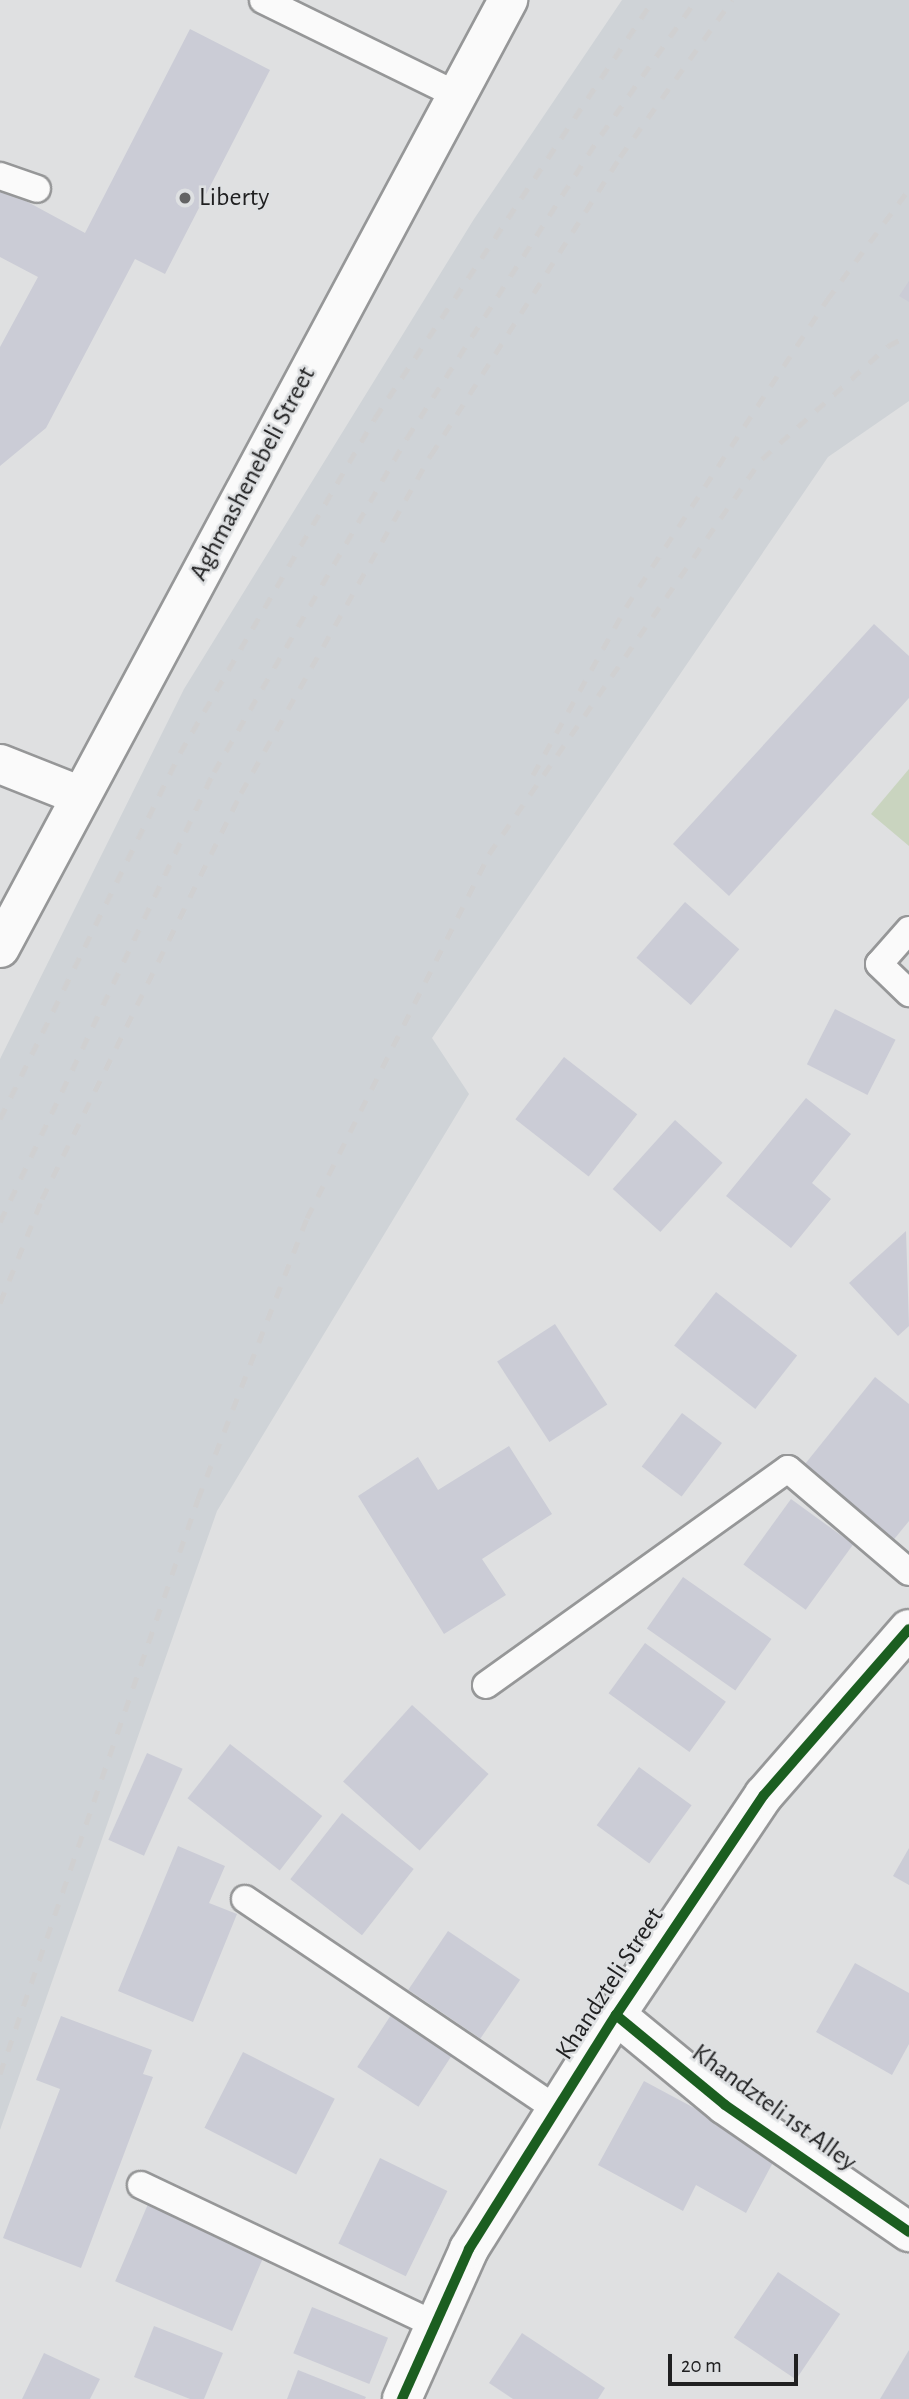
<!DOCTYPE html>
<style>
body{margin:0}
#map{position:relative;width:909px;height:2399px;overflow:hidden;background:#dfe0e1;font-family:"Alegreya Sans",sans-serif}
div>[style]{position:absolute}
.built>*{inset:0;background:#cfd3d7}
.green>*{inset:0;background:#c9d4bf}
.building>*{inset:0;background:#cbccd6;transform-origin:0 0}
.roads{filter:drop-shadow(2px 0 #969798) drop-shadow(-2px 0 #969798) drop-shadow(0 2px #969798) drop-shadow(0 -2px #969798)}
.service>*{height:26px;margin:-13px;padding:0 13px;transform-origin:13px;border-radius:13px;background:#fafafa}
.minor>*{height:38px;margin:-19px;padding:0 19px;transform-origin:19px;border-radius:19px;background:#fafafa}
.tertiary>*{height:38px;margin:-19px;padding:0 19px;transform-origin:19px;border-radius:19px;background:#fafafa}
.secondary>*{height:38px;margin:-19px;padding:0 19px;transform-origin:19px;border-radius:19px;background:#fafafa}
.rail>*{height:5px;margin-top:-2.5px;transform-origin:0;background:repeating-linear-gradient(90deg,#d0d0d1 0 12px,transparent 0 24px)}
.cycleway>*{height:10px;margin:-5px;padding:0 5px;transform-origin:5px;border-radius:5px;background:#1b5e20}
.dots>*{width:19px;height:19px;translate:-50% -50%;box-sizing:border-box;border:4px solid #dee0e2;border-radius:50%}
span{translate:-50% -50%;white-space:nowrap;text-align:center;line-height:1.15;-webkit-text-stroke:5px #dee0e2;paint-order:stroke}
.poi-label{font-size:26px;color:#202021}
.left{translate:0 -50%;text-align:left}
.street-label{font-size:26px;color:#202021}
.scale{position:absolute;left:668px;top:2354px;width:130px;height:32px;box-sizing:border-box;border:4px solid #202021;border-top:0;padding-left:9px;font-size:21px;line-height:24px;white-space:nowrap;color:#202021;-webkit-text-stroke:5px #dee0e2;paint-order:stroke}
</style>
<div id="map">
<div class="built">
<div style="clip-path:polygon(622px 0,909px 0,909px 401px,828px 457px,432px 1038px,469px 1094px,217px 1511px,0 2130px,0 1059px,184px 689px,474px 219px)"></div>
</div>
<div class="green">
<div style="clip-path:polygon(909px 769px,909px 846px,871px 814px)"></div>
</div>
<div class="building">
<div style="clip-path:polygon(190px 29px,270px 70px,165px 274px,135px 259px,46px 428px,0 466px,0 347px,38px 277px,0 257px,0 187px,85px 233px)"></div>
<div style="clip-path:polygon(909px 281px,909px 302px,899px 296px)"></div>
<div style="clip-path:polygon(874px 624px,909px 656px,909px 698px,729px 896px,673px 844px)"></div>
<div style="left:685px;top:902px;width:72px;height:74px;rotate:41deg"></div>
<div style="left:835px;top:1009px;width:68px;height:62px;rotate:27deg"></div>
<div style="left:564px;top:1057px;width:93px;height:79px;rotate:38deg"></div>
<div style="clip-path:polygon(806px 1098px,851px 1134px,812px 1183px,831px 1199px,791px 1248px,726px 1196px)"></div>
<div style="left:675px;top:1120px;width:64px;height:93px;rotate:42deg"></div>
<div style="clip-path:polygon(906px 1231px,909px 1326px,898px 1336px,849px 1283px)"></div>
<div style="left:716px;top:1292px;width:103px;height:68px;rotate:38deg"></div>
<div style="left:555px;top:1324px;width:96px;height:69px;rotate:57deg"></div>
<div style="clip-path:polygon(875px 1377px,909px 1404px,909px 1521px,891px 1543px,801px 1469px)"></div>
<div style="left:682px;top:1413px;width:50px;height:67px;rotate:37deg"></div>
<div style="clip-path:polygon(509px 1446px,552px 1514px,482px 1559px,506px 1595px,444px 1634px,358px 1496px,418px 1457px,438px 1490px)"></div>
<div style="left:791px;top:1499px;width:77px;height:81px;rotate:36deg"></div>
<div style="left:683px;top:1577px;width:108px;height:63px;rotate:35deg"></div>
<div style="left:645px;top:1643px;width:100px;height:62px;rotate:36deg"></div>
<div style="left:412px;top:1705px;width:103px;height:103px;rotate:42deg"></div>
<div style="left:230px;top:1744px;width:117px;height:69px;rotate:38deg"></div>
<div style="left:147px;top:1753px;width:39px;height:95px;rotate:24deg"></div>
<div style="left:639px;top:1767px;width:65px;height:72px;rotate:36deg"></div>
<div style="left:342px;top:1813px;width:91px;height:84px;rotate:38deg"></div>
<div style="clip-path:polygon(178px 1846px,225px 1866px,209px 1903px,237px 1914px,193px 2022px,118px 1991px)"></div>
<div style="clip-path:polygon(909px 1848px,909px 1885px,893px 1876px)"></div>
<div style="left:448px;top:1931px;width:87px;height:71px;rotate:34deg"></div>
<div style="clip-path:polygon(855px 1963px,909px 1993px,909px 2044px,892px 2075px,816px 2032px)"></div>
<div style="left:391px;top:2015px;width:73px;height:62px;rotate:33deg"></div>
<div style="clip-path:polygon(61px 2016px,152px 2050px,143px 2074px,153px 2077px,81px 2268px,3px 2238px,60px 2089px,36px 2080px)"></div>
<div style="left:243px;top:2052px;width:103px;height:85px;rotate:27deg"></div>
<div style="clip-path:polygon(644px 2081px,778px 2153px,746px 2213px,696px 2185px,683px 2211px,598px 2165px)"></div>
<div style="left:380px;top:2158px;width:75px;height:95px;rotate:26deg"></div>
<div style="left:148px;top:2204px;width:127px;height:84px;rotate:23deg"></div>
<div style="left:778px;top:2272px;width:75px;height:79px;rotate:34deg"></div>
<div style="left:312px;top:2307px;width:82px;height:50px;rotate:22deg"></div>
<div style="clip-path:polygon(154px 2326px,223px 2353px,204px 2399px,190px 2399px,134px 2377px)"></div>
<div style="clip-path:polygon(522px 2333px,605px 2388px,598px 2399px,513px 2399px,489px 2383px)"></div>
<div style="clip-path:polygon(909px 2350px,909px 2399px,880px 2399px)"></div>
<div style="clip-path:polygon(44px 2353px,100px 2379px,90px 2399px,22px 2399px)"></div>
<div style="clip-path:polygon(298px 2370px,366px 2397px,365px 2399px,287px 2399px)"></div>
</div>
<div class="roads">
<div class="service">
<div style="left:263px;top:0;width:216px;rotate:26.1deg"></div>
<div style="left:0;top:176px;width:39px;rotate:19deg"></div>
<div style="left:909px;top:930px;width:45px;rotate:131.4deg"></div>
<div style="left:879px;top:964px;width:42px;rotate:44deg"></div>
<div style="left:486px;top:1685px;width:371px;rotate:-35.6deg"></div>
<div style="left:788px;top:1469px;width:159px;rotate:40.4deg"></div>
<div style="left:245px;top:1899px;width:375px;rotate:34deg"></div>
<div style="left:141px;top:2185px;width:322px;rotate:25.4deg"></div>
</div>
<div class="minor">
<div style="left:616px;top:2015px;width:141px;rotate:39.5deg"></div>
<div style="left:725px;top:2105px;width:224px;rotate:34.6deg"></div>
<div style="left:402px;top:2399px;width:164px;rotate:-65.9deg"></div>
<div style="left:469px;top:2249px;width:276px;rotate:-57.9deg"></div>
<div style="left:616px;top:2015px;width:265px;rotate:-56.1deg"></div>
<div style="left:764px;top:1795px;width:220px;rotate:-48.9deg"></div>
</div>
<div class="tertiary">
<div style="left:0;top:764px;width:87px;rotate:21.6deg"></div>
</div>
<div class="secondary">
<div style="left:0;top:948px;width:1076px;rotate:-61.81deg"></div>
</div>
</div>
<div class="rail">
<div style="left:533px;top:775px;width:192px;rotate:-61deg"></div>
<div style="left:626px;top:607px;width:367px;rotate:-56.8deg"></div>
<div style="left:827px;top:300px;width:138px;rotate:-53.5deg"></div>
<div style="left:0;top:1119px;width:408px;rotate:-63.8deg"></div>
<div style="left:180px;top:753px;width:388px;rotate:-59.8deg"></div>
<div style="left:375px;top:418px;width:502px;rotate:-56.37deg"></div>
<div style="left:0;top:1222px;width:498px;rotate:-64.6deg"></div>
<div style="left:214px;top:772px;width:386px;rotate:-60deg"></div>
<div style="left:407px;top:438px;width:360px;rotate:-57.4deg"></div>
<div style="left:601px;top:135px;width:165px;rotate:-54.9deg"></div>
<div style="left:0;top:1303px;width:112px;rotate:-68deg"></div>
<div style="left:42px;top:1199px;width:452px;rotate:-63.9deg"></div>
<div style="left:241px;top:793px;width:388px;rotate:-60.7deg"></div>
<div style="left:431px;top:455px;width:353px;rotate:-57.6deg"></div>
<div style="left:620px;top:157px;width:193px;rotate:-54.5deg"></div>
<div style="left:0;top:2074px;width:608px;rotate:-71deg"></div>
<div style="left:198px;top:1499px;width:301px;rotate:-68.8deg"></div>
<div style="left:307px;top:1218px;width:407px;rotate:-63.4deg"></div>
<div style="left:489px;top:854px;width:480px;rotate:-55.4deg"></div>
<div style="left:762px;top:459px;width:169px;rotate:-41.9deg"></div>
<div style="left:888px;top:346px;width:24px;rotate:-28deg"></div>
</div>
<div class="cycleway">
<div style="left:616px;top:2015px;width:141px;rotate:39.5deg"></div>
<div style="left:725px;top:2105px;width:224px;rotate:34.6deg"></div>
<div style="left:402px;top:2399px;width:164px;rotate:-65.9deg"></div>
<div style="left:469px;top:2249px;width:276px;rotate:-57.9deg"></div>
<div style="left:616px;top:2015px;width:265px;rotate:-56.1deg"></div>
<div style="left:764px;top:1795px;width:220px;rotate:-48.9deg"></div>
</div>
<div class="dots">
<div style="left:185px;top:198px;background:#636364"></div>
</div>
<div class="poi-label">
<span class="left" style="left:199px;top:198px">Liberty</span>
</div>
<div class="street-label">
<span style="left:253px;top:474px;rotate:-62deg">Aghmashenebeli Street</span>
<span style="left:610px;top:1984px;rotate:-57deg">Khandzteli Street</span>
<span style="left:774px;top:2108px;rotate:36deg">Khandzteli 1st Alley</span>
</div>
<div class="scale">20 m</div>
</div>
